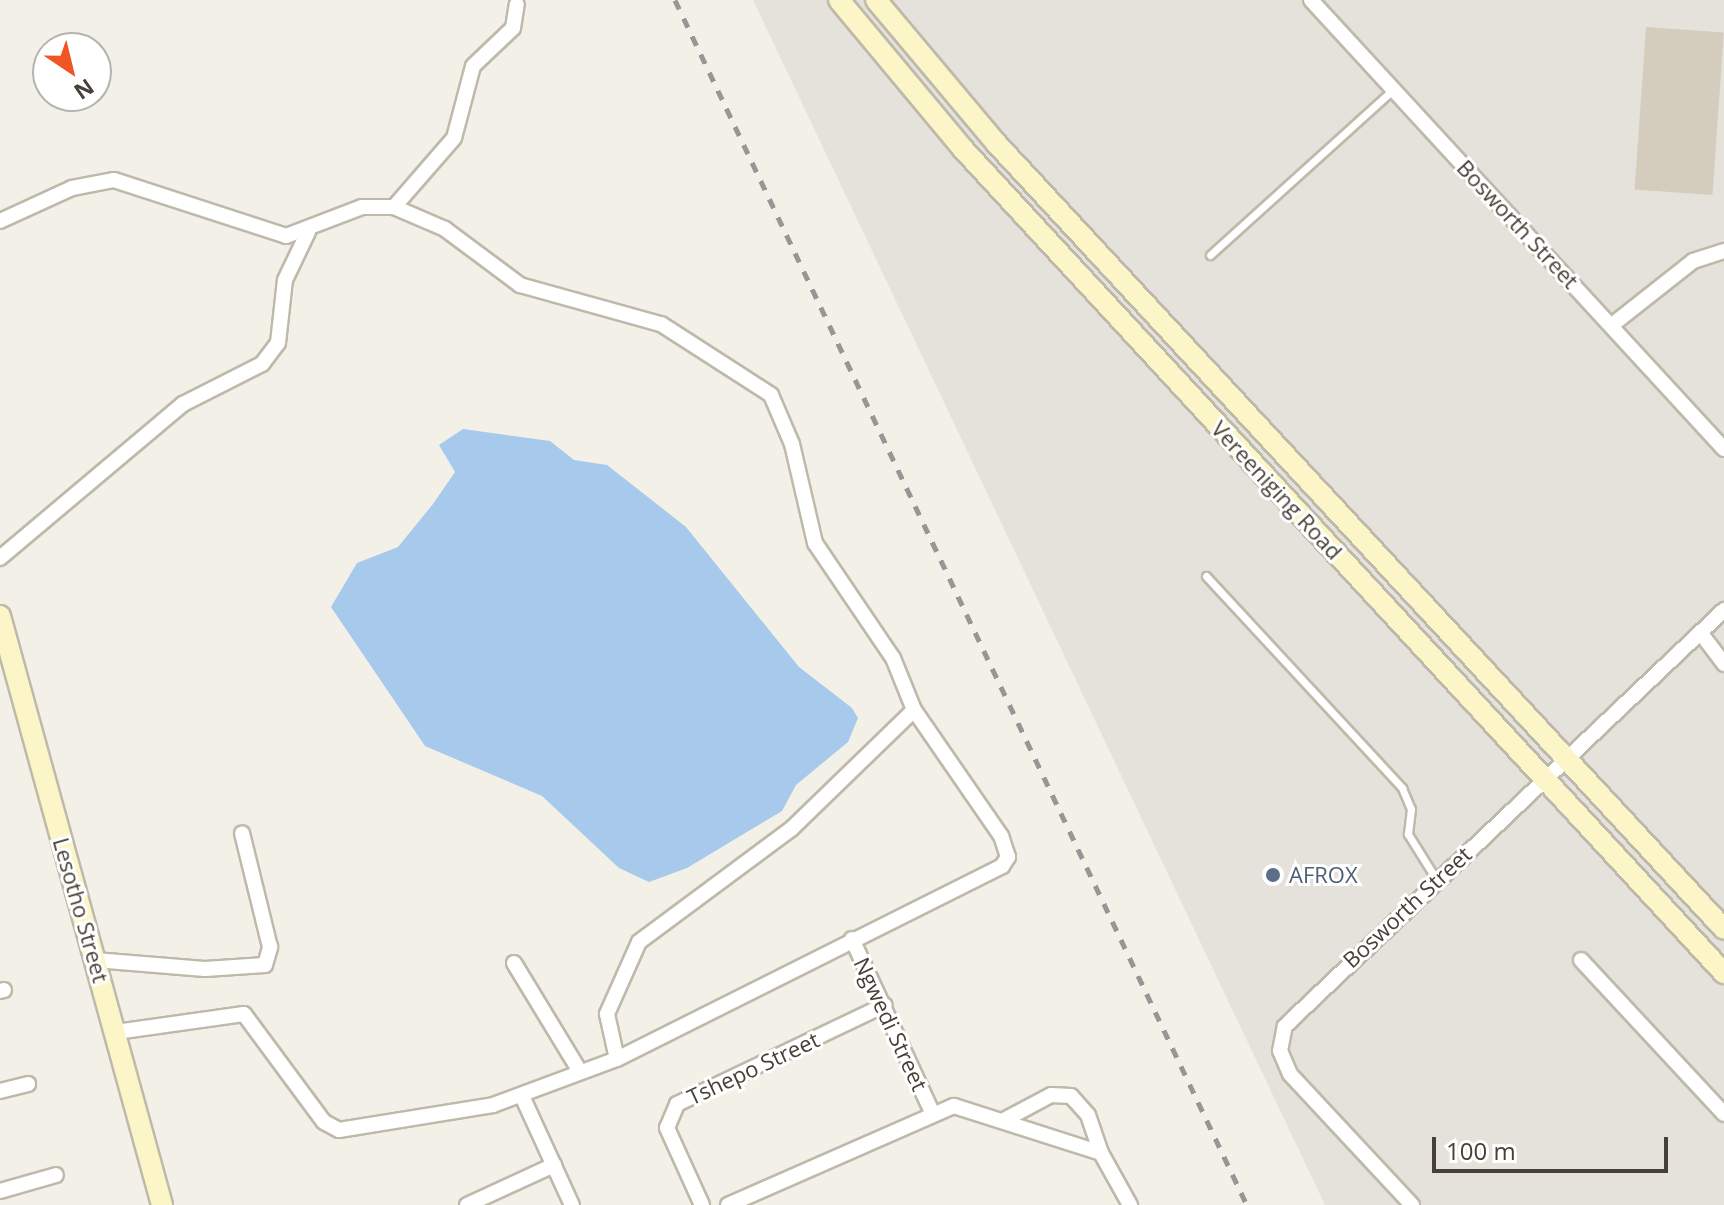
<!DOCTYPE html>
<style>
body{margin:0}
#map{position:relative;width:1724px;height:1205px;overflow:hidden;background:#f3f0e7;font-family:"Open Sans",sans-serif}
div>[style]{position:absolute}
.industrial>*{inset:0;background:#e5e2dc}
.water>*{inset:0;background:#a7c9ec}
.building>*{inset:0;background:#d4cdbd;transform-origin:0 0}
.roads{filter:drop-shadow(2px 0 #beb9aa) drop-shadow(-2px 0 #beb9aa) drop-shadow(0 2px #beb9aa) drop-shadow(0 -2px #beb9aa)}
.lane>*{height:7px;margin:-3.5px;padding:0 3.5px;transform-origin:3.5px;border-radius:3.5px;background:#fff}
.street>*{height:14px;margin:-7px;padding:0 7px;transform-origin:7px;border-radius:7px;background:#fff}
.secondary>*{height:20px;margin:-10px;padding:0 10px;transform-origin:10px;border-radius:10px;background:#fcf5c8}
.rail>*{height:5px;margin-top:-2.5px;transform-origin:0;background:repeating-linear-gradient(90deg,#969696 0 10px,transparent 0 20px)}
.dots>*{width:22px;height:22px;translate:-50% -50%;box-sizing:border-box;border:4px solid #fff;border-radius:50%}
span{translate:-50% -50%;white-space:nowrap;text-align:center;line-height:1.15;-webkit-text-stroke:6px #fff;paint-order:stroke}
.street-label{font-size:22px;color:#464137}
.service-label{font-size:22px;color:#4e5e75}
.left{translate:0 -50%;text-align:left}
.north{position:absolute;left:32px;top:32px;width:80px;height:80px;box-sizing:border-box;background:#fff;border:2px solid #b5b3af;border-radius:50%;rotate:145deg;font-size:22px;font-weight:700;line-height:32px;text-align:center;color:#464137}
.north::after{content:'';display:block;margin:auto;width:28px;height:36px;background:#ef5623;clip-path:polygon(50% 0,100% 100%,50% 72%,0 100%)}
.scale{position:absolute;left:1432px;top:1137px;width:236px;height:36px;box-sizing:border-box;border:4px solid #464137;border-top:0;padding-left:10px;font-size:24px;line-height:28px;white-space:nowrap;color:#464137;-webkit-text-stroke:6px #fff;paint-order:stroke}
</style>
<div id="map">
<div class="industrial">
<div style="clip-path:polygon(753px 0,1724px 0,1724px 1205px,1325px 1205px)"></div>
</div>
<div class="water">
<div style="clip-path:polygon(463px 429px,550px 441px,574px 460px,607px 465px,686px 527px,799px 667px,852px 708px,858px 718px,848px 742px,796px 785px,782px 811px,687px 868px,649px 882px,619px 868px,542px 796px,425px 746px,331px 607px,357px 563px,398px 547px,433px 504px,455px 472px,439px 445px)"></div>
</div>
<div class="building">
<div style="left:1646px;top:27px;width:78px;height:163px;rotate:4deg"></div>
</div>
<div class="roads">
<div class="lane">
<div style="left:1210px;top:255px;width:248px;rotate:-42.1deg"></div>
<div style="left:1206px;top:576px;width:289px;rotate:47.2deg"></div>
<div style="left:1402px;top:788px;width:23px;rotate:67deg"></div>
<div style="left:1411px;top:809px;width:25px;rotate:97deg"></div>
<div style="left:1408px;top:834px;width:53px;rotate:58.1deg"></div>
</div>
<div class="street">
<div style="left:1311px;top:0;width:610px;rotate:47.39deg"></div>
<div style="left:394px;top:207px;width:91px;rotate:-49deg"></div>
<div style="left:454px;top:138px;width:74px;rotate:-75.2deg"></div>
<div style="left:473px;top:66px;width:55px;rotate:-43.5deg"></div>
<div style="left:513px;top:28px;width:24px;rotate:-81deg"></div>
<div style="left:0;top:221px;width:79px;rotate:-24.6deg"></div>
<div style="left:72px;top:188px;width:43px;rotate:-10.8deg"></div>
<div style="left:114px;top:180px;width:181px;rotate:18deg"></div>
<div style="left:286px;top:236px;width:81px;rotate:-20.9deg"></div>
<div style="left:362px;top:207px;width:32px"></div>
<div style="left:394px;top:207px;width:56px;rotate:23.3deg"></div>
<div style="left:445px;top:229px;width:94px;rotate:36.7deg"></div>
<div style="left:520px;top:285px;width:146px;rotate:15.5deg"></div>
<div style="left:661px;top:324px;width:131px;rotate:32.8deg"></div>
<div style="left:771px;top:395px;width:53px;rotate:66.8deg"></div>
<div style="left:792px;top:444px;width:102px;rotate:76.9deg"></div>
<div style="left:815px;top:543px;width:139px;rotate:55.9deg"></div>
<div style="left:893px;top:658px;width:56px;rotate:68deg"></div>
<div style="left:914px;top:710px;width:171px;rotate:135.9deg"></div>
<div style="left:791px;top:829px;width:189px;rotate:143.4deg"></div>
<div style="left:639px;top:942px;width:79px;rotate:114deg"></div>
<div style="left:607px;top:1014px;width:46px;rotate:77.5deg"></div>
<div style="left:1612px;top:325px;width:103px;rotate:-38.3deg"></div>
<div style="left:1693px;top:261px;width:33px;rotate:-18deg"></div>
<div style="left:0;top:558px;width:239px;rotate:-40.1deg"></div>
<div style="left:183px;top:404px;width:89px;rotate:-26.9deg"></div>
<div style="left:262px;top:364px;width:26px;rotate:-53deg"></div>
<div style="left:278px;top:343px;width:63px;rotate:-83.7deg"></div>
<div style="left:285px;top:280px;width:53px;rotate:-64.4deg"></div>
<div style="left:1703px;top:636px;width:35px;rotate:53deg"></div>
<div style="left:852px;top:939px;width:188px;rotate:65.2deg"></div>
<div style="left:95px;top:960px;width:110px;rotate:4.7deg"></div>
<div style="left:205px;top:969px;width:60px;rotate:-3.8deg"></div>
<div style="left:265px;top:965px;width:19px;rotate:-74deg"></div>
<div style="left:270px;top:947px;width:117px;rotate:-103.8deg"></div>
<div style="left:1581px;top:960px;width:210px;rotate:47.1deg"></div>
<div style="left:514px;top:963px;width:125px;rotate:58.7deg"></div>
<div style="left:0;top:991px;width:4px;rotate:-14deg"></div>
<div style="left:116px;top:1032px;width:129px;rotate:-8deg"></div>
<div style="left:244px;top:1014px;width:134px;rotate:53.5deg"></div>
<div style="left:324px;top:1122px;width:17px;rotate:28deg"></div>
<div style="left:339px;top:1130px;width:156px;rotate:-9.2deg"></div>
<div style="left:493px;top:1105px;width:132px;rotate:-20.4deg"></div>
<div style="left:617px;top:1059px;width:431px;rotate:-26.6deg"></div>
<div style="left:1002px;top:866px;width:11px;rotate:-56deg"></div>
<div style="left:1008px;top:857px;width:22px;rotate:-108deg"></div>
<div style="left:1001px;top:836px;width:153px;rotate:-124.6deg"></div>
<div style="left:0;top:1091px;width:29px;rotate:-14deg"></div>
<div style="left:522px;top:1096px;width:120px;rotate:65.4deg"></div>
<div style="left:1004px;top:1120px;width:53px;rotate:-28deg"></div>
<div style="left:1051px;top:1095px;width:20px;rotate:3deg"></div>
<div style="left:1071px;top:1096px;width:25px;rotate:48deg"></div>
<div style="left:1088px;top:1115px;width:40px;rotate:71.1deg"></div>
<div style="left:0;top:1191px;width:58px;rotate:-15.9deg"></div>
<div style="left:467px;top:1205px;width:96px;rotate:-24.7deg"></div>
<div style="left:702px;top:1205px;width:85px;rotate:-114.4deg"></div>
<div style="left:667px;top:1128px;width:26px;rotate:-67deg"></div>
<div style="left:677px;top:1104px;width:230px;rotate:-25.5deg"></div>
<div style="left:728px;top:1205px;width:247px;rotate:-23.7deg"></div>
<div style="left:954px;top:1106px;width:154px;rotate:17.7deg"></div>
<div style="left:1101px;top:1153px;width:60px;rotate:60.9deg"></div>
<div style="left:1412px;top:1205px;width:179px;rotate:-133deg"></div>
<div style="left:1290px;top:1074px;width:25px;rotate:-113deg"></div>
<div style="left:1280px;top:1051px;width:25px;rotate:-79deg"></div>
<div style="left:1285px;top:1026px;width:605px;rotate:-43.46deg"></div>
</div>
<div class="secondary">
<div style="left:839px;top:0;width:194px;rotate:50.2deg"></div>
<div style="left:963px;top:149px;width:1122px;rotate:47.28deg"></div>
<div style="left:876px;top:0;width:187px;rotate:50deg"></div>
<div style="left:996px;top:143px;width:1071px;rotate:47.19deg"></div>
<div style="left:0;top:616px;width:611px;rotate:74.62deg"></div>
</div>
</div>
<div class="rail">
<div style="left:675px;top:0;width:1334px;rotate:64.61deg"></div>
</div>
<div class="dots">
<div style="left:1273px;top:875px;background:#5c6f8a"></div>
</div>
<div class="street-label">
<span style="left:1518px;top:224px;rotate:47deg">Bosworth Street</span>
<span style="left:1277px;top:490px;rotate:47deg">Vereeniging Road</span>
<span style="left:1407px;top:907px;rotate:-43deg">Bosworth Street</span>
<span style="left:81px;top:910px;rotate:74deg">Lesotho Street</span>
<span style="left:891px;top:1024px;rotate:65deg">Ngwedi Street</span>
<span style="left:753px;top:1068px;rotate:-25deg">Tshepo Street</span>
</div>
<div class="service-label">
<span class="left" style="left:1289px;top:875px">AFROX</span>
</div>
<div class="north">N</div>
<div class="scale">100 m</div>
</div>
